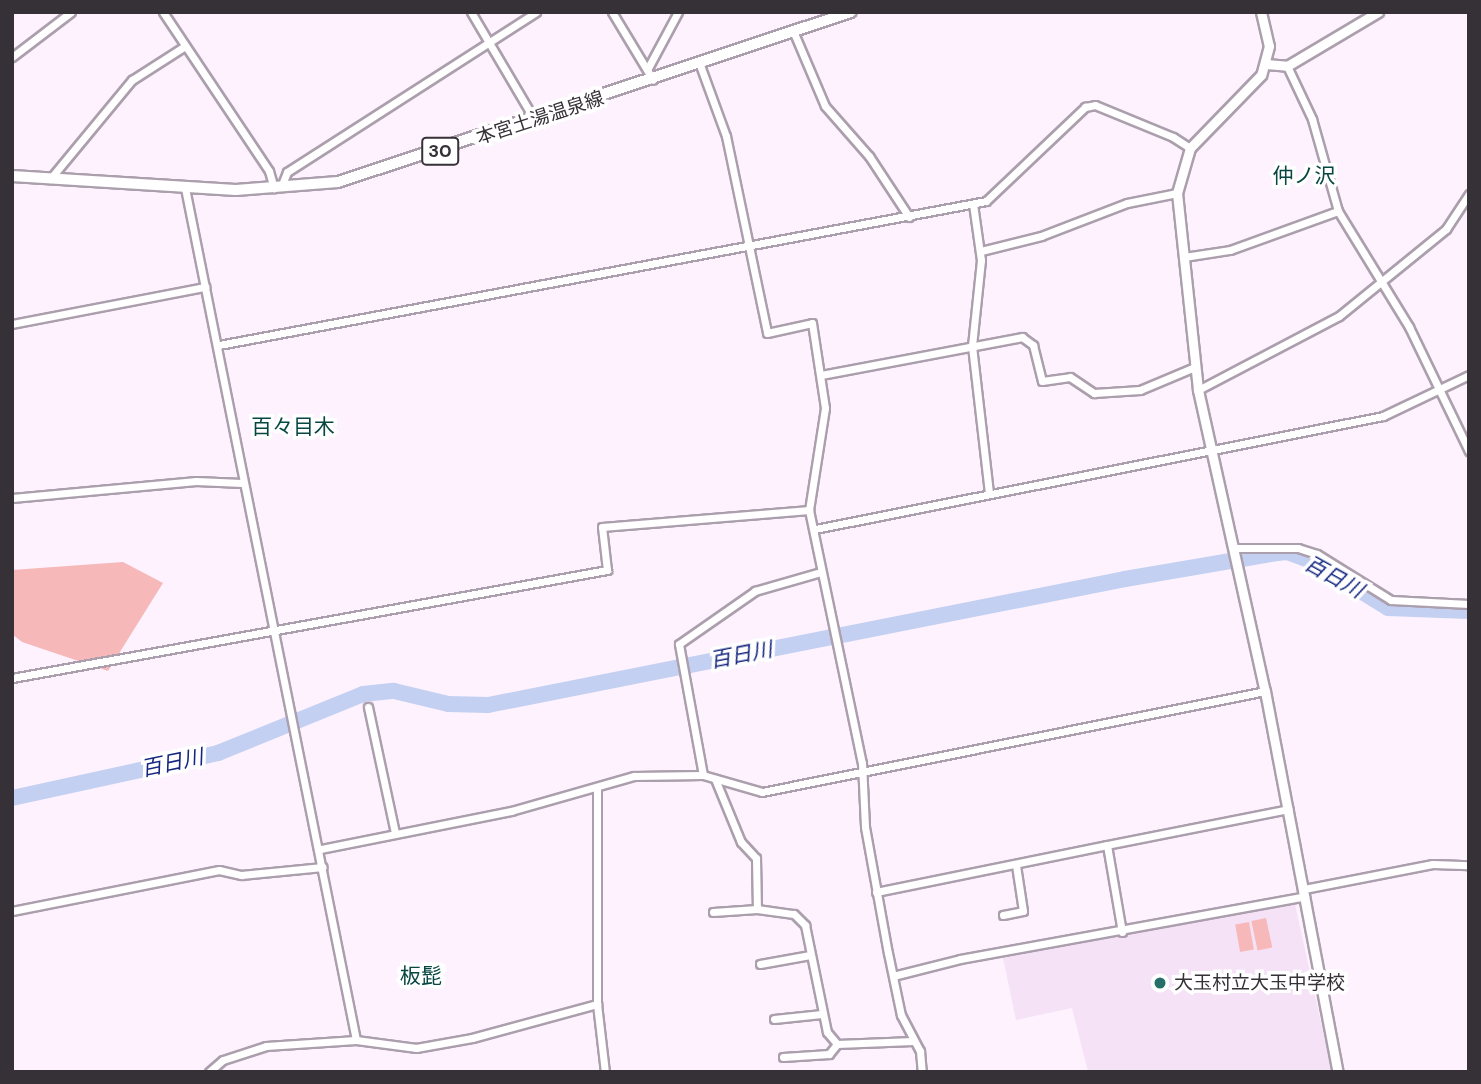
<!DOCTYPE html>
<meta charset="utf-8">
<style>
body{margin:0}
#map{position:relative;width:1481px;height:1084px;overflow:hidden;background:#fdf2fe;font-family:"DM Sans","Noto Sans JP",sans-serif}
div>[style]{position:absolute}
.built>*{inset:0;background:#f5e2f7}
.green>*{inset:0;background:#f6b8b9;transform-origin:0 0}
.river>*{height:16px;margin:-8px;padding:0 8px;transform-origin:8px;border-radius:8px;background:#c3d0f1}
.roads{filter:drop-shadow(2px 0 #ac9fad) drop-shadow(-2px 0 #ac9fad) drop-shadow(0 2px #ac9fad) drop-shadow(0 -2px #ac9fad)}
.minor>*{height:7px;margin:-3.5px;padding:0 3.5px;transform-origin:3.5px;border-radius:3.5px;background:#fff}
.tertiary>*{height:9px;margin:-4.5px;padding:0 4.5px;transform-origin:4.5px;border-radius:4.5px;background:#fff}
.primary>*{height:10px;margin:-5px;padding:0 5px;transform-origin:5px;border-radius:5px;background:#fff}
.dots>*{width:19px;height:19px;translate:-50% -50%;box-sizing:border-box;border:4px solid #fff;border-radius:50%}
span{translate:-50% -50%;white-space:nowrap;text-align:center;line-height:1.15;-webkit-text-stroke:7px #fff;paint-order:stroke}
.shield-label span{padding:2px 5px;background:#fff;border:2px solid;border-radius:5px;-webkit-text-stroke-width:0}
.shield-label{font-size:18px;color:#363137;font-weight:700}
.street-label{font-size:19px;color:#363137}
.poi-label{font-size:19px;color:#363137}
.left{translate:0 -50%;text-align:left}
.neighbourhood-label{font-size:21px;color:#084741}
.water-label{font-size:21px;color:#14267f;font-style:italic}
.frame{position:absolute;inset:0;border:14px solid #363137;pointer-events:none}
</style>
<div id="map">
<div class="built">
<div style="clip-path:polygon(1295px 904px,1332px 1072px,1088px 1072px,1072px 1008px,1016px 1020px,1003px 958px)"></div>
</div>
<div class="green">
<div style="clip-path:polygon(123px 562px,163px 583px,108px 671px,22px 642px,12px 634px,12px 570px)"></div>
<div style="left:1266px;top:918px;width:30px;height:15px;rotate:78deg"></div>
<div style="left:1249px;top:922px;width:28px;height:14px;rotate:80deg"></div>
</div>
<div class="river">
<div style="left:12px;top:798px;width:211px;rotate:-12.3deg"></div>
<div style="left:218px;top:753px;width:157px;rotate:-22.1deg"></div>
<div style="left:363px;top:694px;width:31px;rotate:-6deg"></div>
<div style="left:394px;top:691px;width:56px;rotate:13.5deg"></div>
<div style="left:448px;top:704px;width:40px;rotate:1.4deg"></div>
<div style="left:488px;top:705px;width:649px;rotate:-11.19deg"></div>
<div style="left:1125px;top:579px;width:154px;rotate:-9.7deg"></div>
<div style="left:1277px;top:553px;width:10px;rotate:-6deg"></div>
<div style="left:1287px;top:552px;width:27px;rotate:20deg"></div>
<div style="left:1312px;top:561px;width:89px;rotate:31.7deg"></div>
<div style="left:1388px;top:608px;width:81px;rotate:2.1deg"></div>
</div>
<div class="roads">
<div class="minor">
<div style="left:163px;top:12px;width:191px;rotate:56.3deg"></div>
<div style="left:269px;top:171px;width:18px;rotate:74deg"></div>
<div style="left:471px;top:12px;width:124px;rotate:59.5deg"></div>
<div style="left:612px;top:12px;width:79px;rotate:58.9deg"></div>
<div style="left:794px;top:33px;width:79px;rotate:67deg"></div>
<div style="left:825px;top:106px;width:67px;rotate:48.7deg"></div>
<div style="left:869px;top:156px;width:73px;rotate:56.7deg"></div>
<div style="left:12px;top:57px;width:74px;rotate:-37.3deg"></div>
<div style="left:700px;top:65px;width:76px;rotate:69.9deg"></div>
<div style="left:726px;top:136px;width:201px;rotate:78.2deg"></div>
<div style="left:767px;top:333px;width:46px;rotate:-12.5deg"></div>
<div style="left:812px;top:323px;width:86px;rotate:81.3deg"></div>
<div style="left:825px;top:408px;width:103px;rotate:98.9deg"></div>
<div style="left:809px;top:510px;width:258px;rotate:78.2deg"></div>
<div style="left:862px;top:763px;width:64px;rotate:87.3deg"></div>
<div style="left:865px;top:827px;width:128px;rotate:79.7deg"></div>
<div style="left:888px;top:953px;width:63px;rotate:78.2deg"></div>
<div style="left:901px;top:1015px;width:41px;rotate:62.2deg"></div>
<div style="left:920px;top:1051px;width:21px;rotate:85deg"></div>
<div style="left:1287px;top:66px;width:59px;rotate:64.7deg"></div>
<div style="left:1312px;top:119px;width:96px;rotate:74.2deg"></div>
<div style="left:1338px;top:211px;width:136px;rotate:58.5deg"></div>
<div style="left:1409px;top:327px;width:138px;rotate:64.2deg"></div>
<div style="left:648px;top:68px;width:64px;rotate:-61.8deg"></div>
<div style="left:50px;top:179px;width:129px;rotate:-50.4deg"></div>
<div style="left:132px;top:80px;width:63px;rotate:-32.7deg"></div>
<div style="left:281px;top:187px;width:16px;rotate:-68deg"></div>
<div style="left:287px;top:172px;width:296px;rotate:-32.7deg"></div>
<div style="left:185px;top:188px;width:869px;rotate:78.65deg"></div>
<div style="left:973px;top:204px;width:57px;rotate:81.9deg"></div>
<div style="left:981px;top:260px;width:86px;rotate:96deg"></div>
<div style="left:972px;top:346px;width:148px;rotate:83.4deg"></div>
<div style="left:981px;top:251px;width:62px;rotate:-14deg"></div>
<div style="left:1041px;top:236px;width:92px;rotate:-21deg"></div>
<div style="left:1127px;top:203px;width:51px;rotate:-11.3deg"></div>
<div style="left:1184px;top:257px;width:47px;rotate:-8.7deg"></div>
<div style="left:1230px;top:250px;width:115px;rotate:-19.9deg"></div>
<div style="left:12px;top:324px;width:197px;rotate:-10.9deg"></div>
<div style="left:219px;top:345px;width:780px;rotate:-10.63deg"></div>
<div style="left:986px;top:201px;width:137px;rotate:-43.5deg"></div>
<div style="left:1085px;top:107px;width:10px;rotate:-11deg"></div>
<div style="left:1095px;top:105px;width:84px;rotate:22.3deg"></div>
<div style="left:1173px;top:137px;width:20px;rotate:33deg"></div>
<div style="left:821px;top:375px;width:205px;rotate:-10.7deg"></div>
<div style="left:1022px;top:337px;width:14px;rotate:36deg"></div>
<div style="left:1033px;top:345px;width:37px;rotate:76deg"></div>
<div style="left:1042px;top:381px;width:28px;rotate:-8deg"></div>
<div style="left:1070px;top:377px;width:29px;rotate:34deg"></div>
<div style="left:1094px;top:393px;width:46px;rotate:-3.7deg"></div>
<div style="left:1140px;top:390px;width:60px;rotate:-22.7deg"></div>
<div style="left:1198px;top:390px;width:159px;rotate:-27.7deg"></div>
<div style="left:1339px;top:316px;width:138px;rotate:-39.1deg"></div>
<div style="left:1446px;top:229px;width:42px;rotate:-56.7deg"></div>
<div style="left:12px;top:498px;width:185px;rotate:-5.3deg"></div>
<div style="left:196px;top:481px;width:46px;rotate:2.5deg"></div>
<div style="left:815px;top:529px;width:579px;rotate:-11.25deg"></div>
<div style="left:1383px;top:416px;width:95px;rotate:-25.5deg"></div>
<div style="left:1235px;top:548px;width:63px"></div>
<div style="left:1298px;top:548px;width:20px;rotate:18deg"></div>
<div style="left:1317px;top:554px;width:87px;rotate:31.9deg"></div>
<div style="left:1391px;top:600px;width:78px;rotate:2.9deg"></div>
<div style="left:12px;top:678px;width:605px;rotate:-10.29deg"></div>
<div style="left:607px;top:570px;width:43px;rotate:-96.6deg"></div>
<div style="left:602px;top:527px;width:208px;rotate:-4.7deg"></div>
<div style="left:368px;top:707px;width:129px;rotate:77.9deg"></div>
<div style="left:703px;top:775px;width:133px;rotate:-100.4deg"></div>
<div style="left:679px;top:644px;width:93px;rotate:-34.9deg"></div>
<div style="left:755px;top:591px;width:69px;rotate:-16.1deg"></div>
<div style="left:715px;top:779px;width:68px;rotate:67.6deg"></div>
<div style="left:741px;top:842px;width:22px;rotate:47deg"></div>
<div style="left:756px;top:858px;width:51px;rotate:88.9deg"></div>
<div style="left:757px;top:909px;width:37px;rotate:8deg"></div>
<div style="left:794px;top:914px;width:16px;rotate:45deg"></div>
<div style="left:805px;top:925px;width:109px;rotate:78.4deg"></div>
<div style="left:827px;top:1032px;width:16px;rotate:50deg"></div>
<div style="left:837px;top:1044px;width:76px;rotate:-2.3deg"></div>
<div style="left:597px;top:787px;width:217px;rotate:90deg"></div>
<div style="left:597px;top:1004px;width:68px;rotate:83.3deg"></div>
<div style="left:321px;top:849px;width:194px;rotate:-11.3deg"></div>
<div style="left:511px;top:811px;width:128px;rotate:-15.9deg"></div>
<div style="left:634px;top:776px;width:69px;rotate:-0.8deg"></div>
<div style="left:703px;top:775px;width:61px;rotate:16.1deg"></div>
<div style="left:762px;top:792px;width:513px;rotate:-11.35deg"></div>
<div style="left:1304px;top:889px;width:131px;rotate:-11deg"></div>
<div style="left:1433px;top:864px;width:36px;rotate:2deg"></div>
<div style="left:876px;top:892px;width:236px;rotate:-11.5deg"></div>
<div style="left:12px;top:911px;width:211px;rotate:-11.2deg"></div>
<div style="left:219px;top:870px;width:23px;rotate:13deg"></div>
<div style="left:241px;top:875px;width:82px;rotate:-5.6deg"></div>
<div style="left:713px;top:912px;width:44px;rotate:-3.9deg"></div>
<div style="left:1003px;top:915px;width:20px;rotate:-11deg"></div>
<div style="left:1023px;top:911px;width:47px;rotate:-98.7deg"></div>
<div style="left:1122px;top:932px;width:88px;rotate:-99.8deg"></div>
<div style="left:1107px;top:845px;width:185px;rotate:-11.2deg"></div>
<div style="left:760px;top:964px;width:51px;rotate:-10.2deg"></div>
<div style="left:893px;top:976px;width:69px;rotate:-14.2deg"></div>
<div style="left:960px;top:959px;width:351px;rotate:-10.3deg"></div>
<div style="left:774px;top:1019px;width:48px;rotate:-5.9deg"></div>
<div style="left:783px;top:1057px;width:46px;rotate:-3.7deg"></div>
<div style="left:829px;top:1054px;width:13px;rotate:-51deg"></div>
<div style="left:209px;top:1072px;width:18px;rotate:-41deg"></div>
<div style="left:223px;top:1060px;width:45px;rotate:-18deg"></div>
<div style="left:266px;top:1046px;width:90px;rotate:-3.8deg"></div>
<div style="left:356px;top:1040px;width:61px;rotate:7.6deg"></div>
<div style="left:416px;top:1048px;width:57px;rotate:-10.1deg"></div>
<div style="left:472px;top:1038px;width:130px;rotate:-15.2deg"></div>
</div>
<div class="tertiary">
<div style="left:1261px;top:12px;width:35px;rotate:77deg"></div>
<div style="left:1269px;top:46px;width:30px;rotate:105deg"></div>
<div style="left:1261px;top:75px;width:102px;rotate:134.2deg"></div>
<div style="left:1190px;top:148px;width:47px;rotate:106.1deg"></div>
<div style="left:1177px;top:193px;width:198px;rotate:83.9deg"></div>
<div style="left:1198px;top:390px;width:308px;rotate:77.5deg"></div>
<div style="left:1265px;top:691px;width:388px;rotate:79.2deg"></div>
<div style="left:1266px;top:64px;width:21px;rotate:5deg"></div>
<div style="left:1287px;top:66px;width:106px;rotate:-30.7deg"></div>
</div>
<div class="primary">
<div style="left:12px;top:176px;width:224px;rotate:3.6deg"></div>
<div style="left:236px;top:190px;width:102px;rotate:-4.5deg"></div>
<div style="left:338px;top:182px;width:540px;rotate:-18.33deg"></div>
</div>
</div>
<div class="dots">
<div style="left:1160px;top:983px;background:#266e67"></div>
</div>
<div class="shield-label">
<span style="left:440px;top:151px">30</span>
</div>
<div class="street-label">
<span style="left:540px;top:118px;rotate:-18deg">本宮土湯温泉線</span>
</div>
<div class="poi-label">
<span class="left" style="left:1174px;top:983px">大玉村立大玉中学校</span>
</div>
<div class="neighbourhood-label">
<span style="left:1304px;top:176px">仲ノ沢</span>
<span style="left:293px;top:427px">百々目木</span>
<span style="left:421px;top:976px">板髭</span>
</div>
<div class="water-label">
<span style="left:1334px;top:577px;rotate:29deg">百日川</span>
<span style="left:741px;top:655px;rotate:-11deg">百日川</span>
<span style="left:172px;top:763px;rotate:-12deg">百日川</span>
</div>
<div class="frame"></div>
</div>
